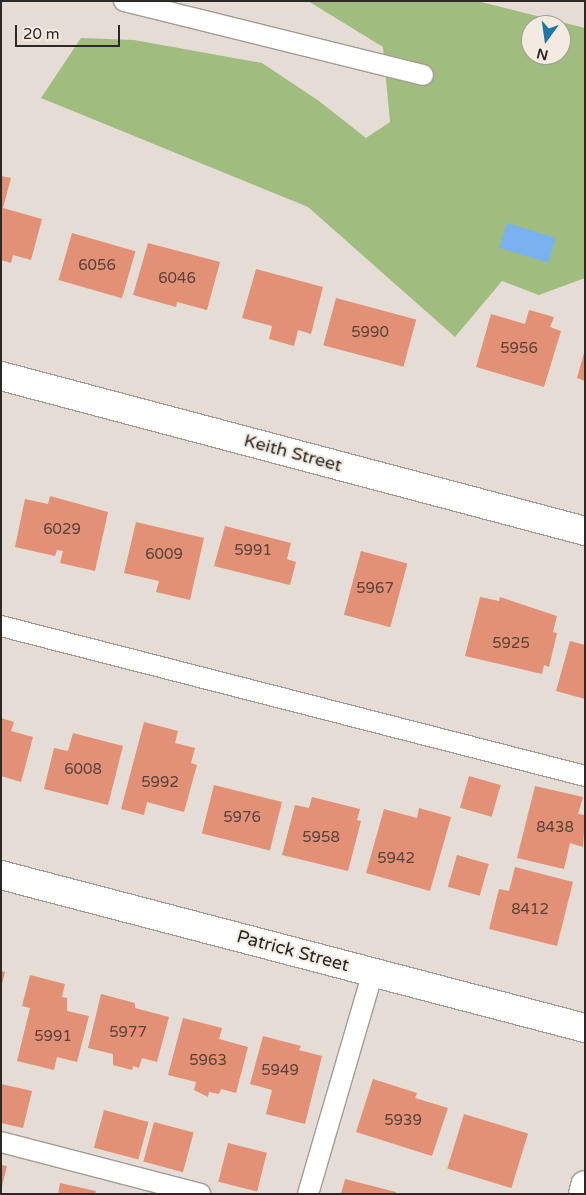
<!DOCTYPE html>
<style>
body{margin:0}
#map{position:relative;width:586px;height:1195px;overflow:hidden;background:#e5ddd5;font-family:"Varela Round",sans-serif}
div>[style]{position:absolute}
.green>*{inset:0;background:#a0bc7f}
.water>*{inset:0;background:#79b2ef;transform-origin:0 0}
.building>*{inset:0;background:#e29076;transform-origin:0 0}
.roads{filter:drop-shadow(1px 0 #a39b93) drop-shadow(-1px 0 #a39b93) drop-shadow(0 1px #a39b93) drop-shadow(0 -1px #a39b93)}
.lane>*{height:20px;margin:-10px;padding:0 10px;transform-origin:10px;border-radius:10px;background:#fff}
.street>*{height:28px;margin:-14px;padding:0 14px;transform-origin:14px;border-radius:14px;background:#fff}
span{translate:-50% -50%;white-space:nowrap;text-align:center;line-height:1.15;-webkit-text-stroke:4px #f3ebe2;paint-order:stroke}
.number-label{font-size:15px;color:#594239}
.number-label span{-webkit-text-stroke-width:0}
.street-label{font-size:18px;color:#2b2825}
.frame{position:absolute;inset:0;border:2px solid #2b2825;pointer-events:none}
.north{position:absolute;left:521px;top:15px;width:50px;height:50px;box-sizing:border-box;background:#f3ebe2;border:1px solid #a39d96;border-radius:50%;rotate:194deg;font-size:14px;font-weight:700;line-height:20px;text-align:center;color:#2b2825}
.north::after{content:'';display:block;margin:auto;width:18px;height:22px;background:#1e78a6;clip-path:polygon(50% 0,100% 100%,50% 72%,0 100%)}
.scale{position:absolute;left:15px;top:25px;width:105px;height:22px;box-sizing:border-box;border:2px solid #2b2825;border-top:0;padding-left:6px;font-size:15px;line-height:18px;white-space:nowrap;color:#2b2825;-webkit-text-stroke:4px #f3ebe2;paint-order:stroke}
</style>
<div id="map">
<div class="green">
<div style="clip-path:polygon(evenodd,308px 1px,477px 1px,585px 28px,585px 278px,539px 295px,502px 281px,455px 337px,308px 207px,41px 98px,81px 38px,134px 40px,262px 63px,319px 101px,366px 138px,390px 122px,383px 47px,308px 1px,531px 25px,561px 25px,561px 55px,531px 55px,531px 25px)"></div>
</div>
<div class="water">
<div style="left:507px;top:223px;width:51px;height:26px;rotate:17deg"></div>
</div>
<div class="building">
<div style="clip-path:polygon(1px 176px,11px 178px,3px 208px,42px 219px,31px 260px,13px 255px,11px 263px,1px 260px)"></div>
<div style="left:72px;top:233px;width:66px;height:49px;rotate:16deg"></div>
<div style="clip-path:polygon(148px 243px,220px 262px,207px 310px,177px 302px,176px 307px,133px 295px)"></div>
<div style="clip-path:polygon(256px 269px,323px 287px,311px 334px,298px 330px,294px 346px,269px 339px,272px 326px,242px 318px)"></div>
<div style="left:336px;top:298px;width:83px;height:49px;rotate:15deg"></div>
<div style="clip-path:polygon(529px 310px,554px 317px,550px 327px,561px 331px,544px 387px,476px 367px,491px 314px,525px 324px)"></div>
<div style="clip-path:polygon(584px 353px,585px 353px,585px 381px,577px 378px)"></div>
<div style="clip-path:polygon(50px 496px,108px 512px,95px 571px,60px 563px,63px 551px,57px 550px,55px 556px,15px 547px,25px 499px,48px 504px)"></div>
<div style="clip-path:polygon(136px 522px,204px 538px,190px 600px,156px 592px,159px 581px,124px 573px)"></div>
<div style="clip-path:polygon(225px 526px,291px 543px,287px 559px,296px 562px,290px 585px,214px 566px)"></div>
<div style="left:361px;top:551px;width:48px;height:66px;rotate:15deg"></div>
<div style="clip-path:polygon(480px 597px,499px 601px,500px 597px,557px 616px,553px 632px,557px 633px,549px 667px,544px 665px,542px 674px,465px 656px)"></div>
<div style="clip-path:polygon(570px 641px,585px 645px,585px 699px,556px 691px)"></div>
<div style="clip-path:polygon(1px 718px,14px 722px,11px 731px,33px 737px,21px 782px,1px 776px)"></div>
<div style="clip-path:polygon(144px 722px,178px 731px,175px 743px,195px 748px,191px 763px,197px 765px,184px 812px,147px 802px,144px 815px,121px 809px)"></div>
<div style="clip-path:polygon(73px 733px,123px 746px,108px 805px,44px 789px,54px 748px,68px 751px)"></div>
<div style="left:469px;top:776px;width:33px;height:33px;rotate:16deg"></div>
<div style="left:214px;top:785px;width:70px;height:50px;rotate:14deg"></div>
<div style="clip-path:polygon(535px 786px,583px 797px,578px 814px,585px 815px,583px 847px,570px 843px,564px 869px,517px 858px)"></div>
<div style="clip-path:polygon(312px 797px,360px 809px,357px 820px,361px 821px,348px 871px,282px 855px,295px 805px,309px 808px)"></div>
<div style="clip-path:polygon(419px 808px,451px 817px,430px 891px,366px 873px,384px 809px,417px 818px)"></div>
<div style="left:457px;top:855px;width:33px;height:33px;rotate:16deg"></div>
<div style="clip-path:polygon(515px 867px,573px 882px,557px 946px,489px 929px,499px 889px,509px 891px)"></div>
<div style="clip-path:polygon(1px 971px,5px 972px,2px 984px,1px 984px)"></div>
<div style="clip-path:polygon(30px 975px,65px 984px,62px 997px,67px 998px,67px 1011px,89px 1016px,77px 1062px,57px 1057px,54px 1070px,17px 1061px,30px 1008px,22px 1006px)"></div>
<div style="clip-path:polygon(101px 994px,135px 1003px,135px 1008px,169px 1017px,157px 1062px,142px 1058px,139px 1068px,133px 1066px,132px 1070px,113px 1065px,113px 1054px,88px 1048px)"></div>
<div style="clip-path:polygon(183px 1018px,222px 1028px,219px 1039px,248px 1047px,236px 1093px,221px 1089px,219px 1094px,209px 1092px,208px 1097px,194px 1090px,196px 1082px,168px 1075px)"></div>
<div style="clip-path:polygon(263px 1036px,301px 1046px,299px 1050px,322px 1056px,305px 1124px,266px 1114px,272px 1090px,250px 1084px)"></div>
<div style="clip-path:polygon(373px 1079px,417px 1093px,415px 1098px,448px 1108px,432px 1156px,356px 1132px)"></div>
<div style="clip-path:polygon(1px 1084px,32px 1091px,23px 1128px,1px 1123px)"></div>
<div style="left:104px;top:1110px;width:46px;height:39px;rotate:15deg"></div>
<div style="left:464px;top:1114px;width:67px;height:57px;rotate:17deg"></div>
<div style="left:154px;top:1122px;width:41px;height:41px;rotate:15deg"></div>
<div style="left:228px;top:1143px;width:40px;height:40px;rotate:14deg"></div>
<div style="clip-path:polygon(1px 1165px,7px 1166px,2px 1186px,1px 1186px)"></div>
<div style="clip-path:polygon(345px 1179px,396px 1192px,395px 1194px,341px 1194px)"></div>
<div style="clip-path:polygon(60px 1183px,96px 1191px,95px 1194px,58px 1194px)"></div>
</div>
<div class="roads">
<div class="lane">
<div style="left:124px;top:1px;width:308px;rotate:13.9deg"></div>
<div style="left:1px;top:626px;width:603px;rotate:14.4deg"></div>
<div style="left:1px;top:1142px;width:206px;rotate:14.6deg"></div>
<div style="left:308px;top:1194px;width:231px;rotate:-73.7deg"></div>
</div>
<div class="street">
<div style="left:1px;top:376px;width:604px;rotate:14.86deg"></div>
<div style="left:1px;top:875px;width:604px;rotate:14.68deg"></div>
<div style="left:583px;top:1194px;width:9px;rotate:-77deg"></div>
</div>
</div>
<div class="number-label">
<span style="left:97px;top:266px">6056</span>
<span style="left:177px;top:279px">6046</span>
<span style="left:370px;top:333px">5990</span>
<span style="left:519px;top:349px">5956</span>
<span style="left:62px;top:530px">6029</span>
<span style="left:253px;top:551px">5991</span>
<span style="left:164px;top:555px">6009</span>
<span style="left:375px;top:589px">5967</span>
<span style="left:511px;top:644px">5925</span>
<span style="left:83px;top:770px">6008</span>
<span style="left:160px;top:783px">5992</span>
<span style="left:242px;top:818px">5976</span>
<span style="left:555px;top:828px">8438</span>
<span style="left:321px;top:838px">5958</span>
<span style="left:396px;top:859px">5942</span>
<span style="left:530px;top:910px">8412</span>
<span style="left:128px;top:1033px">5977</span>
<span style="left:53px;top:1037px">5991</span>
<span style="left:208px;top:1061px">5963</span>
<span style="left:280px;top:1071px">5949</span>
<span style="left:403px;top:1121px">5939</span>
</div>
<div class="street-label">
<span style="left:293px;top:453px;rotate:15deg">Keith Street</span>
<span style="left:293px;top:951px;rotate:15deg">Patrick Street</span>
</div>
<div class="frame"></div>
<div class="north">N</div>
<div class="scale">20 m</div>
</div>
